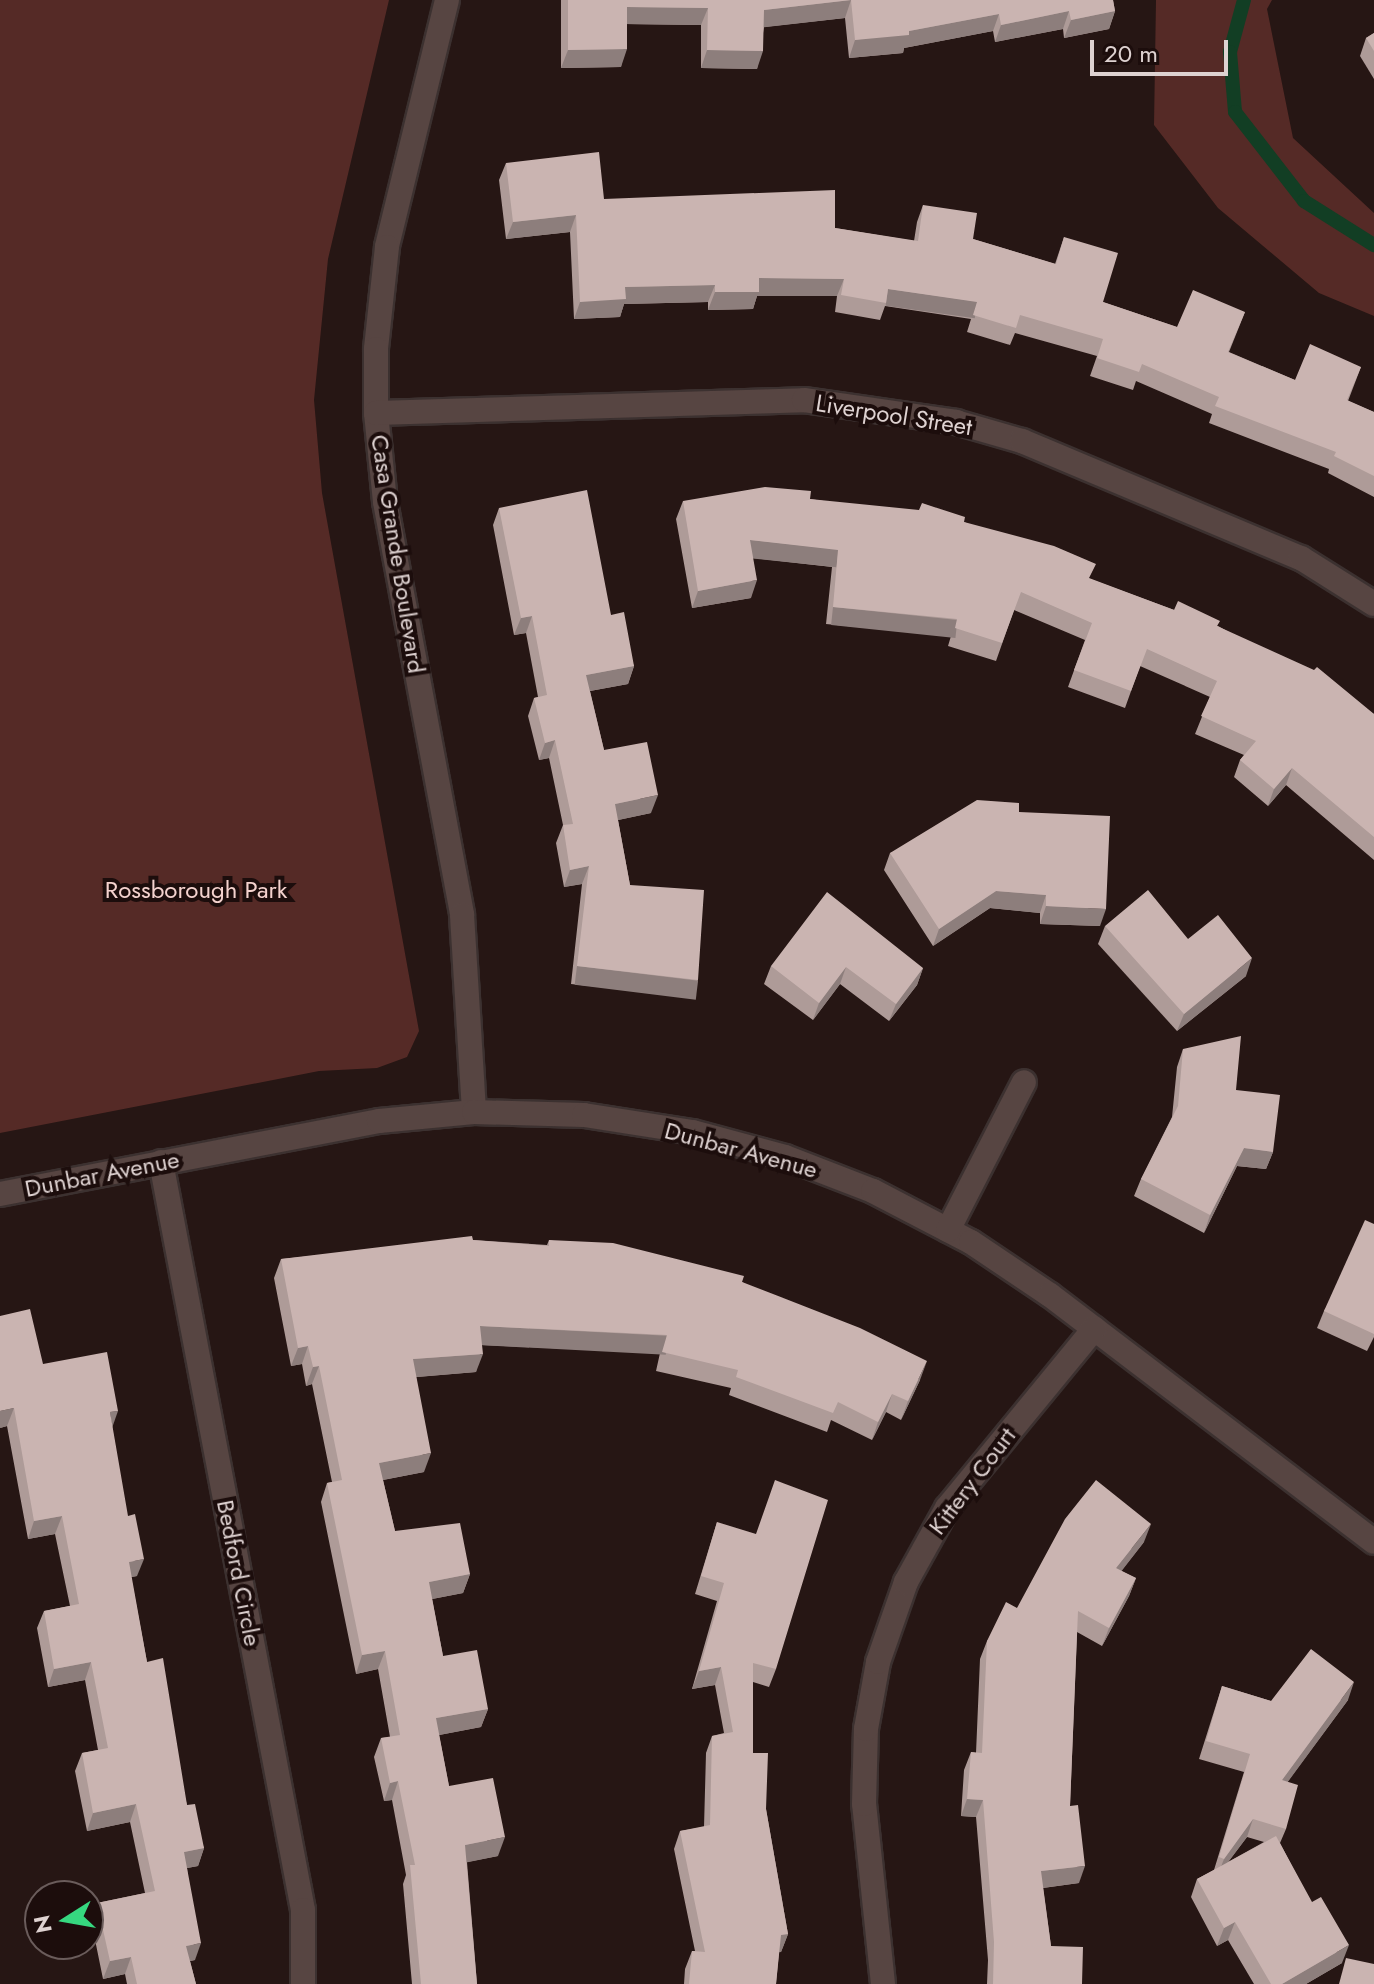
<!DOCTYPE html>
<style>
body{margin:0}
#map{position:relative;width:1374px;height:1984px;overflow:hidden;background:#261614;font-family:Jost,sans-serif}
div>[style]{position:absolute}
.green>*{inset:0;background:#552a26}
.stream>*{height:14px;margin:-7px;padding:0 7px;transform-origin:7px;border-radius:7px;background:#123e24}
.roads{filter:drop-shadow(2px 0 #3c3130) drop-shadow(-2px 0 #3c3130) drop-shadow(0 2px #3c3130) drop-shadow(0 -2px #3c3130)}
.street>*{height:24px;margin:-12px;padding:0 12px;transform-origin:12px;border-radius:12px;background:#574542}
.wall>*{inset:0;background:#ae9b98}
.shaded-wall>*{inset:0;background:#8d7e7c;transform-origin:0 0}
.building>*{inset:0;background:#cab4b1}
span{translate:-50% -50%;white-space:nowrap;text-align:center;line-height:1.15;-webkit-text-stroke:8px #1c0d0c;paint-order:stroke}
.street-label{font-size:24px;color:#ded2d1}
.park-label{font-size:24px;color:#f4d2ce}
.north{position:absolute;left:24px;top:1880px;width:80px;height:80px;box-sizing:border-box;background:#1c0d0c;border:2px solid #6a5c5b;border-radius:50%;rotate:259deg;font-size:22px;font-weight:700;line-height:32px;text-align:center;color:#ded2d1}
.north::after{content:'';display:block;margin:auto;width:28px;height:36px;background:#36d880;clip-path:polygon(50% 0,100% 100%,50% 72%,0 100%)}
.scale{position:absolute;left:1090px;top:40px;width:138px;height:36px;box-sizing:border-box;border:4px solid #ded2d1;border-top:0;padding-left:10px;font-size:24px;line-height:28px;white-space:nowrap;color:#ded2d1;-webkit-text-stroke:6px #1c0d0c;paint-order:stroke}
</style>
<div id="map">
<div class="green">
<div style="clip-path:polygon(0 0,389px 0,328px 259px,314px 400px,322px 493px,419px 1031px,407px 1057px,377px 1068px,319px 1071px,0 1133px)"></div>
<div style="clip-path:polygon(1156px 0,1272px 0,1267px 9px,1293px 138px,1374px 213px,1374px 316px,1319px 293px,1218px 208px,1154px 125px)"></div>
</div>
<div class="stream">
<div style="left:1244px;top:0;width:54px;rotate:105.1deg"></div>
<div style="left:1230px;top:52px;width:60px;rotate:85.2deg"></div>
<div style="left:1235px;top:112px;width:113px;rotate:52.2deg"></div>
<div style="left:1304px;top:201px;width:83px;rotate:32.2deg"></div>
</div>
<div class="roads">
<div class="street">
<div style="left:447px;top:0;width:254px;rotate:103.7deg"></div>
<div style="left:387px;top:247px;width:103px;rotate:96.2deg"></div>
<div style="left:376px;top:349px;width:64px;rotate:90deg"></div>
<div style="left:376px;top:413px;width:89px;rotate:84.2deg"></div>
<div style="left:385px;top:502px;width:420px;rotate:79.4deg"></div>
<div style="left:462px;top:915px;width:197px;rotate:86.5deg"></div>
<div style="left:376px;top:413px;width:428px;rotate:-1.7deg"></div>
<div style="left:804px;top:400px;width:154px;rotate:8.2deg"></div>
<div style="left:956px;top:422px;width:69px;rotate:16.1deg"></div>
<div style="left:1022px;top:441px;width:303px;rotate:22.8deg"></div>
<div style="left:1301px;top:558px;width:86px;rotate:32.2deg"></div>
<div style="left:161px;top:1162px;width:761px;rotate:79.25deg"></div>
<div style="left:303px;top:1910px;width:74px;rotate:90deg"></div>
<div style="left:0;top:1194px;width:386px;rotate:-10.9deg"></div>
<div style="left:379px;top:1121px;width:95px;rotate:-5.4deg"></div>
<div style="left:474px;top:1112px;width:110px;rotate:1.6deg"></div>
<div style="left:584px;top:1115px;width:110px;rotate:8.9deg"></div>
<div style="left:693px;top:1132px;width:95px;rotate:15.2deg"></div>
<div style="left:785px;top:1157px;width:94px;rotate:21.1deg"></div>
<div style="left:873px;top:1191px;width:110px;rotate:27.5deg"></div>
<div style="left:971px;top:1242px;width:95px;rotate:33.9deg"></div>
<div style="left:1050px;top:1295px;width:407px;rotate:37.3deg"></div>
<div style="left:948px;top:1230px;width:166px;rotate:-62.8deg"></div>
<div style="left:883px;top:1984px;width:181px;rotate:-96deg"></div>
<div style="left:864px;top:1804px;width:75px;rotate:-88.5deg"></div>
<div style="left:866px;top:1729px;width:68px;rotate:-79.8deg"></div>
<div style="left:878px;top:1662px;width:85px;rotate:-70.7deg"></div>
<div style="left:906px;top:1582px;width:85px;rotate:-61deg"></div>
<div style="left:947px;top:1508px;width:232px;rotate:-50.6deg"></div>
</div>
</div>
<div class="wall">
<div style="clip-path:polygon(561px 0,1113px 0,1115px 11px,1109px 29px,1064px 38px,1063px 29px,995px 42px,993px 31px,904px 48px,903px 53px,849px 58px,845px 18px,764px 27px,757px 69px,701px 68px,701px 25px,627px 24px,621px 67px,561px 68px)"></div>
<div style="clip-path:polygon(1374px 33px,1374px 79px,1360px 56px,1366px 38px)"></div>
<div style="clip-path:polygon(506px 163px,604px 199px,835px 228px,914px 241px,917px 222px,923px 205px,973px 239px,1055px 264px,1064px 237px,1103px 302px,1177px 327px,1245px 312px,1229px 352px,1295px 380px,1361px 367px,1348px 401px,1374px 412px,1374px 497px,1328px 473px,1329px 469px,1209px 423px,1212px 414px,1136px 381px,1133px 390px,1090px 376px,1097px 356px,1015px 333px,1010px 345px,967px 332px,971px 319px,885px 306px,880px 320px,835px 312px,837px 296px,757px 296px,753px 309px,708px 310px,708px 302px,624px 304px,620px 317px,574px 319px,570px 232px,506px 239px,499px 180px)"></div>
<div style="clip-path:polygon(810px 499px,964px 522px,1090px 579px,1218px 626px,1374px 714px,1374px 860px,1286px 785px,1268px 806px,1234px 777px,1240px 760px,1244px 755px,1195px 734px,1210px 697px,1140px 666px,1125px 708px,1068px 687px,1085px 640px,1014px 610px,996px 661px,948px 646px,951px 636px,826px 624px,832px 567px,753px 558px,751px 598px,692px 608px,676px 519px,683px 501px)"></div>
<div style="clip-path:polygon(499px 508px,611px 615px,634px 666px,628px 684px,590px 691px,604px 750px,651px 813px,618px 820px,630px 885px,698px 980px,692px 997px,571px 984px,582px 884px,564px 887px,556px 843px,563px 825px,549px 758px,539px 760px,528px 716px,534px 698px,538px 697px,526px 633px,514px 635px,493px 525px)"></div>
<div style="clip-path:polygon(1019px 812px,1100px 926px,1040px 924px,1040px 913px,990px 908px,933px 946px,884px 870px,890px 853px)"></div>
<div style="clip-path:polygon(1105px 926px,1188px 939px,1246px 976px,1177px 1031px,1098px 944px)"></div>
<div style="clip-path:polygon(771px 966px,923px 968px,917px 985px,889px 1021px,840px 984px,813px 1020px,764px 984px)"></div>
<div style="clip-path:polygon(1183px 1049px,1236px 1090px,1273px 1152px,1266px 1169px,1237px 1166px,1204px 1233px,1134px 1196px,1141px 1179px,1172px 1117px,1177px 1067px)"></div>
<div style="clip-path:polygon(1374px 1224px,1374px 1337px,1367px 1351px,1317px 1328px,1324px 1311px)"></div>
<div style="clip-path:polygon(473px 1240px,547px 1245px,549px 1240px,742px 1282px,920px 1380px,901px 1420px,886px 1412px,872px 1440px,831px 1420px,827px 1432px,729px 1395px,731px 1388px,656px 1371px,660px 1353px,482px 1345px,476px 1372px,416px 1377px,424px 1472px,383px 1480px,395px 1531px,470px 1574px,463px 1593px,432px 1599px,443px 1656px,488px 1709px,481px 1727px,439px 1735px,449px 1786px,498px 1856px,467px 1862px,477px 1984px,412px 1984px,403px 1884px,406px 1875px,392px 1800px,384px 1801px,374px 1757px,381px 1738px,390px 1737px,378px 1669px,356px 1674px,321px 1502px,327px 1483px,332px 1482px,312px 1384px,306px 1386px,302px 1364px,291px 1366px,274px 1278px,281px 1259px)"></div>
<div style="clip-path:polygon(43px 1364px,112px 1427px,137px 1576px,131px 1577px,147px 1662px,187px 1805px,204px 1848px,198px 1866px,187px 1868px,195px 1960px,190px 1961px,196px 1984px,127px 1984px,125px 1974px,103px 1979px,91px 1920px,97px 1903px,145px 1893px,130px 1822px,87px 1831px,75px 1771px,82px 1753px,98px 1750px,85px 1680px,48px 1687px,37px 1628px,44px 1611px,70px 1606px,55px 1534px,28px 1539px,7px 1426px,0 1428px)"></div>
<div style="clip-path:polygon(717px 1522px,776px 1669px,769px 1687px,753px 1682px,753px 1753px,766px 1809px,788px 1934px,781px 1952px,779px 1952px,776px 1984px,684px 1984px,685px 1969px,692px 1951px,695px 1951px,674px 1849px,680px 1831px,704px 1827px,706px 1753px,712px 1736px,724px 1733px,715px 1685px,692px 1689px,717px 1601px,695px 1594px)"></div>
<div style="clip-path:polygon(1144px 1542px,1121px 1571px,1136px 1578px,1129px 1596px,1102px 1646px,1077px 1632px,1070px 1806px,1079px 1883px,1043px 1888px,1051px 1946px,1082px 1984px,987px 1984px,988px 1960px,976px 1817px,961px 1816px,964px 1770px,971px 1752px,976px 1753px,980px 1659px,987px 1641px,1017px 1608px)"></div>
<div style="clip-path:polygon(evenodd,1222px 1686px,1271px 1701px,1348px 1700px,1288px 1781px,1286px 1829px,1280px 1843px,1342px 1963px,1306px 1984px,1254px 1984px,1228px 1940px,1217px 1946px,1191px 1897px,1197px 1879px,1214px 1870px,1244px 1772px,1199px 1759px,1222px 1686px,1247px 1837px,1264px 1842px,1228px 1862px,1247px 1837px)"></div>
</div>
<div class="shaded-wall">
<div style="clip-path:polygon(851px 0,845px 18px,758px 28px,764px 10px)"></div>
<div style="clip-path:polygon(627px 7px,708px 8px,701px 25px,621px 24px)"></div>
<div style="clip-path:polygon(1069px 11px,1063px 29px,995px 42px,1001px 25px)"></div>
<div style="clip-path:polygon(1115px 11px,1109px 29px,1064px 38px,1071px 20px)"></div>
<div style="clip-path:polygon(999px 14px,993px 31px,904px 48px,903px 53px,849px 58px,855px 40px,909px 31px)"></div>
<div style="clip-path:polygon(627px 49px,621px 67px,561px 68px,568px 50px)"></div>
<div style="clip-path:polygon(707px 50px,763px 51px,757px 69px,701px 68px)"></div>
<div style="clip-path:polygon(576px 215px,570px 232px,506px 239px,513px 222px)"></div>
<div style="clip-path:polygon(759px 278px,844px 279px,837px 296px,757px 296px,753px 309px,708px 310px,715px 292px)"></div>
<div style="clip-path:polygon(715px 285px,708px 302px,624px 304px,620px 317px,574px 319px,580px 302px,625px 287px)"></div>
<div style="left:888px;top:289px;width:90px;height:17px;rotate:8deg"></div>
<div style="left:750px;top:540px;width:89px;height:18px;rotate:6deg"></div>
<div style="clip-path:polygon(757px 580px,751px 598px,692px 608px,698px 591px)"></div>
<div style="left:833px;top:607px;width:125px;height:18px;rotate:6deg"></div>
<div style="clip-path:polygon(532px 616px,526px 633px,514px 635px,521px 618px)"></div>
<div style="clip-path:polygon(634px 666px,628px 684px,579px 693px,586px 675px)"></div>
<div style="clip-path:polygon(555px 740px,549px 758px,539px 760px,545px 743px)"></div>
<div style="clip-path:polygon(1292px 768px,1286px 785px,1268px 806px,1274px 789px)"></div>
<div style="clip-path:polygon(658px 795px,651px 813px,609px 822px,615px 804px)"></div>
<div style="clip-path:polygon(589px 866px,582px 884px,564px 887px,570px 870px)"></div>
<div style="clip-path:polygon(996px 891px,1046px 895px,1040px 913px,990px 908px,933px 946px,939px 929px)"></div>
<div style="clip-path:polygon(1046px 906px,1106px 909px,1100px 926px,1040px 924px)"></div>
<div style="clip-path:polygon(1252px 958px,1246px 976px,1177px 1031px,1184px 1014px)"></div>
<div style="left:577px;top:966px;width:122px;height:19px;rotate:7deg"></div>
<div style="clip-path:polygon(846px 967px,840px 984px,813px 1020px,819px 1003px)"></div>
<div style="clip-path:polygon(923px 968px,917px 985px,889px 1021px,896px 1004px)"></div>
<div style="clip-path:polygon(1244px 1148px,1273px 1152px,1266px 1169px,1237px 1166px,1204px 1233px,1210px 1215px)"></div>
<div style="left:480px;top:1326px;width:187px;height:19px;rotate:3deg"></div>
<div style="clip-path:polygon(308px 1346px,302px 1364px,291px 1366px,298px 1348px)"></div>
<div style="clip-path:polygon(483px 1354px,476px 1372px,406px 1378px,413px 1359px)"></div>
<div style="clip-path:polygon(927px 1361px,920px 1380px,901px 1420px,908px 1401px)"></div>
<div style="clip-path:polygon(319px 1366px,312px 1384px,306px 1386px,313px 1367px)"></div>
<div style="clip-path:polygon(892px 1394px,886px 1412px,872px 1440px,878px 1422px)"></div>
<div style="clip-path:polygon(14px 1408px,7px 1426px,0 1428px,0 1411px)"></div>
<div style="clip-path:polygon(118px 1411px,112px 1428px,110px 1412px)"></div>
<div style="clip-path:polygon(431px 1453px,424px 1472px,372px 1482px,379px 1463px)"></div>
<div style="clip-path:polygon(62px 1516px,55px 1534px,28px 1539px,34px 1521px)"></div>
<div style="clip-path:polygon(1151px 1524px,1144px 1542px,1110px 1586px,1116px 1568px)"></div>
<div style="clip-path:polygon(144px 1559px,137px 1576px,122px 1579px,129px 1562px)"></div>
<div style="clip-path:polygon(470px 1574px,463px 1593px,422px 1601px,429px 1582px)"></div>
<div style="clip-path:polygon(1136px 1578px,1129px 1596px,1102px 1646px,1109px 1628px)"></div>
<div style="clip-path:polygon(385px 1651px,378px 1669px,356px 1674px,362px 1655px)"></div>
<div style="clip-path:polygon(91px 1662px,85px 1680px,48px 1687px,54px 1669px)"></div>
<div style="clip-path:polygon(721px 1667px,715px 1685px,692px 1689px,699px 1671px)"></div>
<div style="clip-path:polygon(1354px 1682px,1348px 1700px,1276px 1798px,1282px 1780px)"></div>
<div style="clip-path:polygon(488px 1709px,481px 1727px,429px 1737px,436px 1718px)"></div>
<div style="clip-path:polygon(398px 1781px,392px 1800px,384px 1801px,390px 1783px)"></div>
<div style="clip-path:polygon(967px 1799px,983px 1800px,976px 1817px,961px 1816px)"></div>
<div style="clip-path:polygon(136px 1804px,130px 1822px,87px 1831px,93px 1813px)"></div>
<div style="clip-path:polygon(1253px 1819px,1247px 1837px,1217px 1877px,1224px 1859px)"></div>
<div style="clip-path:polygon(505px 1837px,498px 1856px,459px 1864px,465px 1845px)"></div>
<div style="clip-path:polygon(204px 1848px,198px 1866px,177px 1870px,184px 1852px)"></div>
<div style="clip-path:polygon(1085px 1866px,1079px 1883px,1035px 1889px,1041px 1871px)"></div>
<div style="clip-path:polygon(1235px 1922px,1228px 1940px,1217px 1946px,1224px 1928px)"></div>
<div style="clip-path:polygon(788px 1934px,781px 1952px,774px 1953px,781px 1935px)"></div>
<div style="clip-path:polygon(201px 1943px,195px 1960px,180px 1963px,186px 1946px)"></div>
<div style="clip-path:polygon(1349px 1945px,1342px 1963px,1306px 1984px,1282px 1984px)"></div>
<div style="clip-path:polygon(131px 1957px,125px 1974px,103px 1979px,110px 1961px)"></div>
</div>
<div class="building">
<div style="clip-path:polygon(568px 0,1113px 0,1115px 11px,1071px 20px,1069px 11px,1001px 25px,999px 14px,909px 31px,909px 35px,855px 40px,851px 0,764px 10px,763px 51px,707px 50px,708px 8px,627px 7px,627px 49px,568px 50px)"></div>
<div style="clip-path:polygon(1374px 33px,1374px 51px,1366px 38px)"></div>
<div style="clip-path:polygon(599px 152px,604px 199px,835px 190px,835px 228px,918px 241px,923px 205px,977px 213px,973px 239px,1056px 264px,1064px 237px,1118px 253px,1103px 302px,1177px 327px,1193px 290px,1245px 312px,1228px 352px,1295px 380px,1310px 344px,1361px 367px,1347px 400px,1374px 412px,1374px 476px,1334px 456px,1336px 452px,1215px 406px,1219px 397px,1142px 364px,1139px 372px,1097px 358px,1103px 339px,1020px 315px,1016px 328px,973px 315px,977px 302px,888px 289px,886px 303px,841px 295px,844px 279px,759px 278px,759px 292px,715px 292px,715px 285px,625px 287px,626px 299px,580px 302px,576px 215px,513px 222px,506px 163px)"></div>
<div style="clip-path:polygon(765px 487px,811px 491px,810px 499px,919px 510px,922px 503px,965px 517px,964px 522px,1054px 546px,1096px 564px,1089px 578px,1174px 610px,1178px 601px,1220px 621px,1217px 626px,1314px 670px,1317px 667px,1374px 714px,1374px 837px,1292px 768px,1274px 789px,1240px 760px,1256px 741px,1201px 716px,1217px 681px,1147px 649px,1131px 691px,1074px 670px,1092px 623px,1021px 592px,1002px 643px,955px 628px,957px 619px,833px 607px,838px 550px,750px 540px,757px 580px,698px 591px,683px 501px)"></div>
<div style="clip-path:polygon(587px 490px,611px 615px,624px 612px,634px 666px,586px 675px,604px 750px,647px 742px,658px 795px,615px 804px,630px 885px,704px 890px,698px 980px,577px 966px,589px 866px,570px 870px,563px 825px,573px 824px,555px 740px,545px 743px,534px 698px,547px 695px,532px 616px,521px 618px,499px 508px)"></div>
<div style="clip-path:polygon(977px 800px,1019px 803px,1019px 812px,1110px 816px,1106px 909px,1046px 906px,1046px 895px,996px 891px,939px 929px,890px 853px)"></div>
<div style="clip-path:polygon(1148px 890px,1188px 939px,1218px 915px,1252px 958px,1184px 1014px,1105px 926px)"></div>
<div style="clip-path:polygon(827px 892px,923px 968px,896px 1004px,846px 967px,819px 1003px,771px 966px)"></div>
<div style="clip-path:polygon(1241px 1036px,1236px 1090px,1280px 1095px,1273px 1152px,1244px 1148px,1210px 1215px,1141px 1179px,1178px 1106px,1183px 1049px)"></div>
<div style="clip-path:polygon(1365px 1220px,1374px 1224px,1374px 1334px,1324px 1311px)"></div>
<div style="clip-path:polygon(472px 1236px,473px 1240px,549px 1246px,549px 1240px,613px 1243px,744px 1276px,742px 1282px,860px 1328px,927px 1361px,908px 1401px,892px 1394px,878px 1422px,838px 1402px,833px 1413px,736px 1377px,738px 1370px,662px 1352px,667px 1335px,480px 1326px,483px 1354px,413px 1359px,431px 1453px,379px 1463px,395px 1531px,460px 1523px,470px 1574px,429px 1582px,443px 1656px,477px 1650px,488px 1709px,436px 1718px,449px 1786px,493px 1778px,505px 1837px,465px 1845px,477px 1984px,421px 1984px,410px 1865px,415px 1865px,398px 1781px,390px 1783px,381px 1738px,400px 1735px,385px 1651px,362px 1655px,327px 1483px,342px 1480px,319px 1366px,313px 1367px,308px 1346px,298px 1348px,281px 1259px)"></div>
<div style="clip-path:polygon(30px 1309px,43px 1364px,107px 1352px,118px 1411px,110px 1412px,128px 1516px,135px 1514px,144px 1559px,129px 1562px,147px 1662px,163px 1658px,187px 1805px,195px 1804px,204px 1848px,184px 1852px,201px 1943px,186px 1946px,196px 1984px,137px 1984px,131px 1957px,110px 1961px,97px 1903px,155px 1891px,136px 1804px,93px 1813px,82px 1753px,108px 1748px,91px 1662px,54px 1669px,44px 1611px,79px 1604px,62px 1516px,34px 1521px,14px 1408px,0 1411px,0 1316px)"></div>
<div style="clip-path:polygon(775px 1480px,828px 1500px,776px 1669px,753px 1663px,753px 1753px,768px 1753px,766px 1809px,788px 1934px,781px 1935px,776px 1984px,689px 1984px,692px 1951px,705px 1952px,680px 1831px,710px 1825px,712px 1736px,733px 1732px,721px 1667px,699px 1671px,724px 1583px,701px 1576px,717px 1522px,756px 1534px)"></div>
<div style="clip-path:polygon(1096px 1480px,1151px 1524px,1116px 1568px,1136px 1578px,1109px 1628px,1078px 1611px,1070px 1806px,1078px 1805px,1085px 1866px,1041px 1871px,1051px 1946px,1083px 1947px,1082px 1984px,993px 1984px,994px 1942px,983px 1800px,967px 1799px,971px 1752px,982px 1753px,987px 1641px,1006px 1602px,1017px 1608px,1065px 1519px)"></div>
<div style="clip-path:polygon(1311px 1649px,1354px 1682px,1282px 1780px,1298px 1785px,1286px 1829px,1253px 1819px,1224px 1859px,1219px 1857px,1250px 1754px,1206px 1741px,1222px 1686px,1271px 1701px)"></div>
<div style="clip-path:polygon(1276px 1836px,1312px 1902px,1321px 1897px,1349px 1945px,1282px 1984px,1271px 1984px,1235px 1922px,1224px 1928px,1197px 1879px)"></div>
<div style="clip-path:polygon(1346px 1958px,1374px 1964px,1374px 1984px,1339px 1984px)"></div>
</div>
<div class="street-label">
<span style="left:894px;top:415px;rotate:9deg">Liverpool Street</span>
<span style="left:398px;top:554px;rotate:81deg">Casa Grande Boulevard</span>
<span style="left:741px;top:1150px;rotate:15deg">Dunbar Avenue</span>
<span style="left:102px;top:1174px;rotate:-11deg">Dunbar Avenue</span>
<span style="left:972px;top:1481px;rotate:-53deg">Kittery Court</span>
<span style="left:239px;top:1573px;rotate:79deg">Bedford Circle</span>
</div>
<div class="park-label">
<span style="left:196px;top:890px">Rossborough Park</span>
</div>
<div class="north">N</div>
<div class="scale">20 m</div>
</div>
